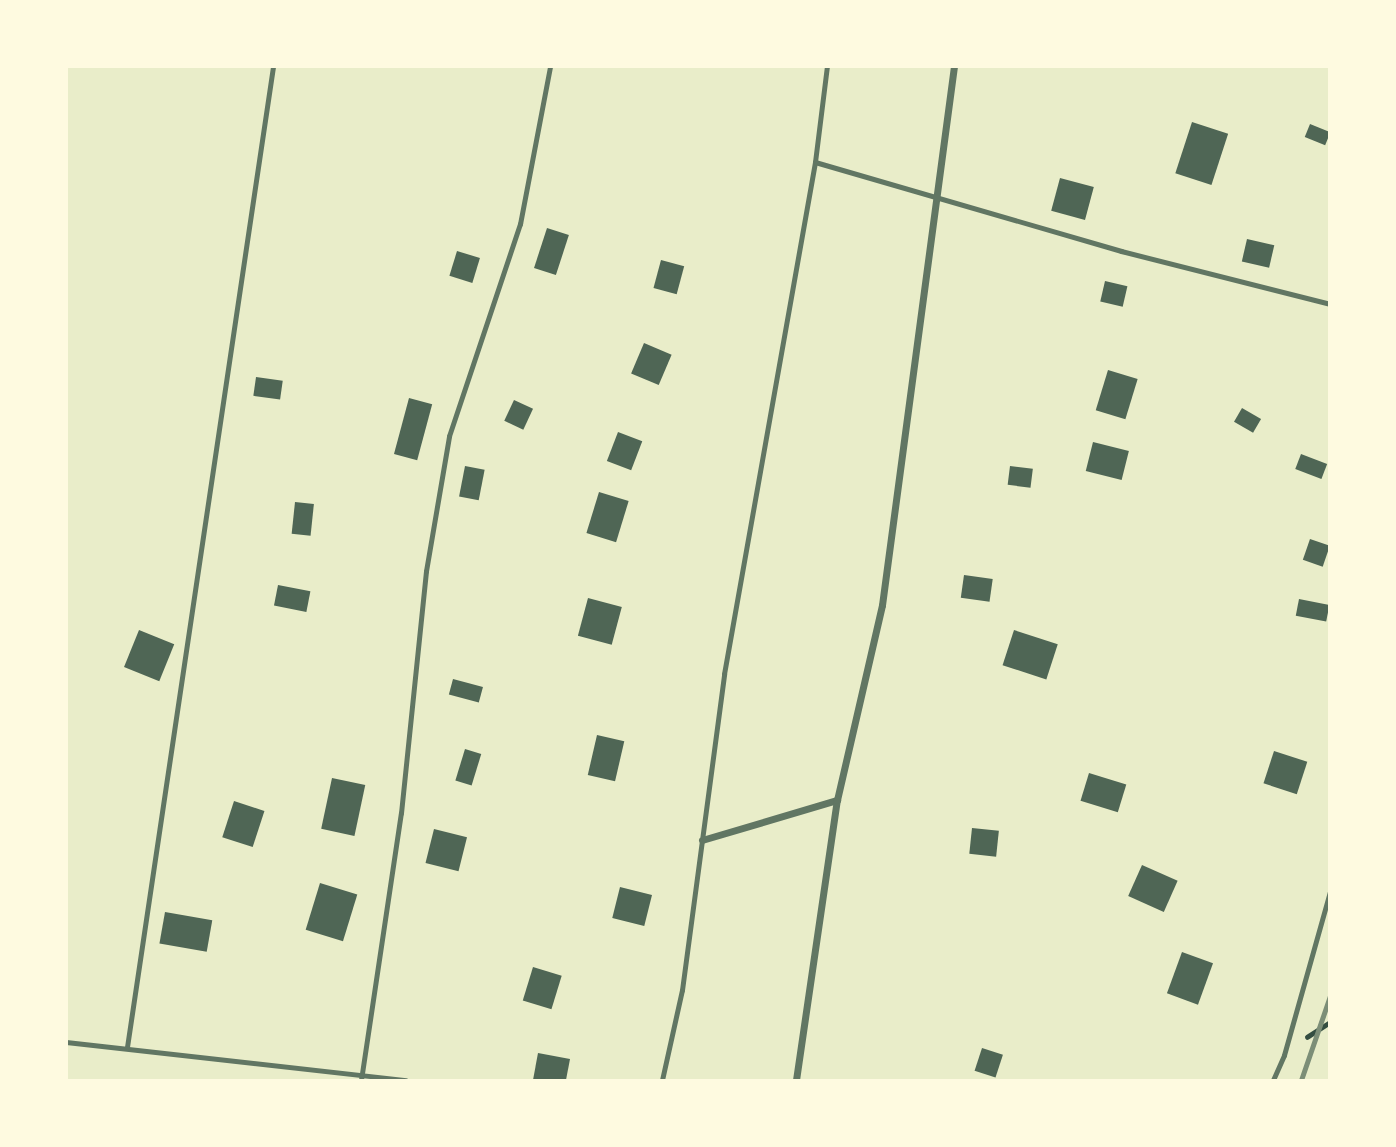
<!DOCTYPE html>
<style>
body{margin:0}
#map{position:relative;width:1396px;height:1147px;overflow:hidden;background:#e9edc9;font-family:Mulish,sans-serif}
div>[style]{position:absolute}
.building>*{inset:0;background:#4f6655;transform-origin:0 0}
.path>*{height:4.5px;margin:-2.25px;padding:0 2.25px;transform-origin:2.25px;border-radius:2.25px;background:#344e41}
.service>*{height:5px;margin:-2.5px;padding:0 2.5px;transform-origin:2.5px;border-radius:2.5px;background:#617663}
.minor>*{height:7px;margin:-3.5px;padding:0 3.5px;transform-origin:3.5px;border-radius:3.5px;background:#617663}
.rail>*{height:5px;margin:-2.5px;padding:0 2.5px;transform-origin:2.5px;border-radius:2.5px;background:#7c8e77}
span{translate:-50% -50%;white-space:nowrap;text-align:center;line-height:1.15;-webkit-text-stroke:7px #fefae0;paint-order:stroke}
.frame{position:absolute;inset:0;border:68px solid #fefae0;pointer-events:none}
</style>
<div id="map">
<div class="building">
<div style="left:1192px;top:122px;width:38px;height:54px;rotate:18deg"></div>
<div style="left:1310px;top:124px;width:22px;height:14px;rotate:22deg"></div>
<div style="left:1060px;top:178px;width:35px;height:34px;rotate:15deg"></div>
<div style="left:547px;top:228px;width:23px;height:42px;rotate:18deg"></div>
<div style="left:1247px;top:239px;width:28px;height:23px;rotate:13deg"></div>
<div style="left:457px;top:251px;width:24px;height:26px;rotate:17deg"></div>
<div style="left:661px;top:260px;width:24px;height:29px;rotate:15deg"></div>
<div style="left:1105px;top:281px;width:23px;height:21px;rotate:13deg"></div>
<div style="left:644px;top:343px;width:30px;height:33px;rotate:23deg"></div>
<div style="left:1108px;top:370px;width:31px;height:42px;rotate:17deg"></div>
<div style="left:256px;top:377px;width:27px;height:19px;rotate:8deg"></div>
<div style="left:409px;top:398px;width:24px;height:58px;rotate:15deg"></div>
<div style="left:514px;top:400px;width:21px;height:23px;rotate:25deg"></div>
<div style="left:1242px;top:408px;width:22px;height:16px;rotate:30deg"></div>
<div style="left:618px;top:432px;width:26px;height:31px;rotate:21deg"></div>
<div style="left:1093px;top:442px;width:37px;height:30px;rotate:14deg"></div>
<div style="left:1301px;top:454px;width:28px;height:16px;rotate:21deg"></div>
<div style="left:465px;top:466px;width:20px;height:31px;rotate:11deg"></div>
<div style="left:1010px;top:466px;width:23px;height:19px;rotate:7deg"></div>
<div style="left:599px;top:492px;width:31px;height:43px;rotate:17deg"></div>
<div style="left:295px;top:502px;width:19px;height:32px;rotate:6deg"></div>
<div style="left:1310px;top:539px;width:21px;height:22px;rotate:19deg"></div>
<div style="left:964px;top:575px;width:29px;height:23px;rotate:8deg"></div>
<div style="left:278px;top:585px;width:33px;height:21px;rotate:11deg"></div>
<div style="left:588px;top:598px;width:35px;height:39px;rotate:15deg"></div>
<div style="left:1299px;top:599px;width:31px;height:17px;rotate:11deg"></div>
<div style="left:139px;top:630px;width:38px;height:40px;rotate:22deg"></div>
<div style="left:1014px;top:630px;width:46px;height:37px;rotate:18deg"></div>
<div style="left:453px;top:679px;width:31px;height:16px;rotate:15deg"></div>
<div style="left:597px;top:735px;width:28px;height:41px;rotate:13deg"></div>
<div style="left:465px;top:749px;width:17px;height:33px;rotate:17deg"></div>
<div style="left:1274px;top:751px;width:35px;height:34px;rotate:18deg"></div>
<div style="left:1089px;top:773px;width:39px;height:29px;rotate:17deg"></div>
<div style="left:332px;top:778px;width:34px;height:52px;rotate:12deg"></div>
<div style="left:234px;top:801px;width:32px;height:38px;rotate:18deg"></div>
<div style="left:972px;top:828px;width:27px;height:26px;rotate:6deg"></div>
<div style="left:434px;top:829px;width:34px;height:35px;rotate:14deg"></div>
<div style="left:1142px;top:865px;width:39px;height:34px;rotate:24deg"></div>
<div style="left:320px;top:883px;width:39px;height:49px;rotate:17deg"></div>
<div style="left:620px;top:887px;width:33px;height:32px;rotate:14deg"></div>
<div style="left:165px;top:912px;width:48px;height:32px;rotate:10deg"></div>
<div style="left:1182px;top:952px;width:33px;height:44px;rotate:20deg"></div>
<div style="left:533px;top:967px;width:30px;height:35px;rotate:17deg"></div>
<div style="left:982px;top:1048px;width:22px;height:24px;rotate:18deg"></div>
<div style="clip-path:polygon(538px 1053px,570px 1059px,566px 1080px,533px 1080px)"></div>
</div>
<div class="path">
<div style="left:1307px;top:1037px;width:27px;rotate:-33deg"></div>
</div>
<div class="service">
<div style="left:815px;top:162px;width:319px;rotate:16.2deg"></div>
<div style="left:1121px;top:251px;width:216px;rotate:14.2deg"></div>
<div style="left:66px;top:1042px;width:342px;rotate:6.4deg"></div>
<div style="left:127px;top:1047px;width:992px;rotate:-81.53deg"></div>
<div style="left:361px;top:1080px;width:270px;rotate:-81.5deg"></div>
<div style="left:401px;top:813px;width:243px;rotate:-84.1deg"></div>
<div style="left:426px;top:571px;width:137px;rotate:-80.3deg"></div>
<div style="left:449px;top:436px;width:224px;rotate:-71.5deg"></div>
<div style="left:520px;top:224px;width:161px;rotate:-79.2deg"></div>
<div style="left:662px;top:1080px;width:92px;rotate:-77.5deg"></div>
<div style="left:682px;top:990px;width:319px;rotate:-82.4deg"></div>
<div style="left:724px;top:674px;width:520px;rotate:-79.92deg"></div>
<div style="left:815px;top:162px;width:97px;rotate:-82.9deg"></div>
<div style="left:1273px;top:1080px;width:27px;rotate:-66deg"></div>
<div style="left:1284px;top:1055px;width:170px;rotate:-74.3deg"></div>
</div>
<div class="minor">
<div style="left:702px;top:840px;width:141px;rotate:-16.5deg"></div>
<div style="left:796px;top:1080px;width:283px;rotate:-81.7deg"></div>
<div style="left:837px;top:800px;width:200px;rotate:-77deg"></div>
<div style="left:882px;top:605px;width:544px;rotate:-82.39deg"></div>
</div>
<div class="rail">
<div style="left:1301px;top:1080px;width:89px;rotate:-71deg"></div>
</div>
<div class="frame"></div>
</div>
